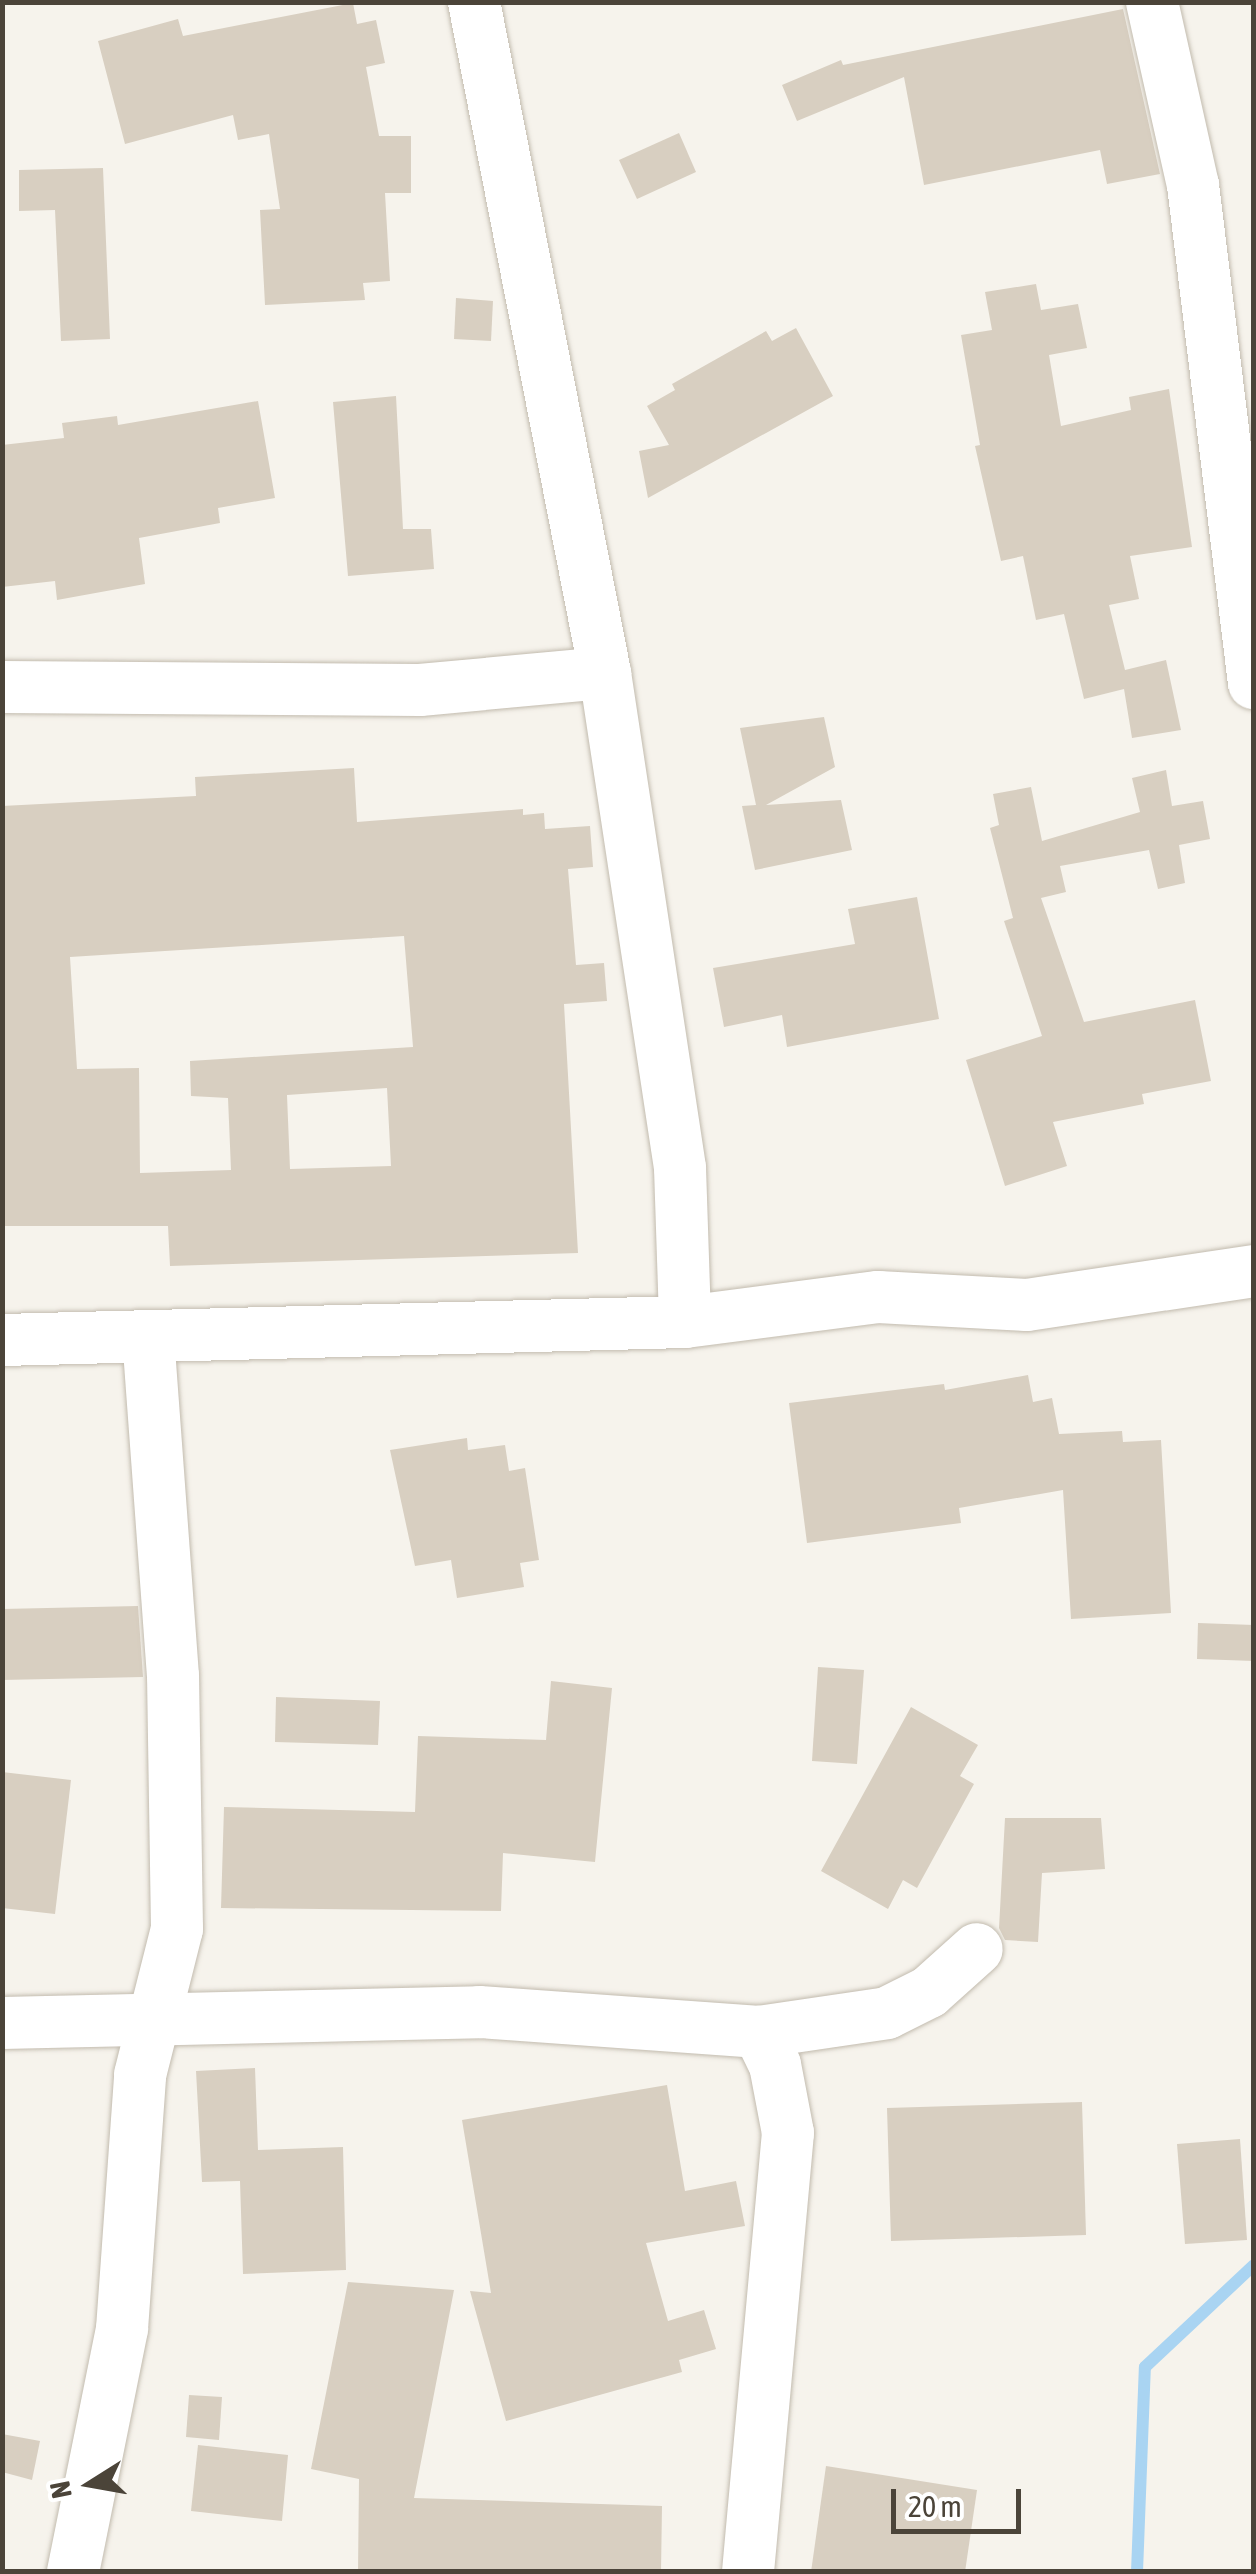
<!DOCTYPE html>
<html>
<head>
<meta charset="utf-8">
<style>
	body { margin:0 }
	#map { position:relative; width:1256px; height:2574px; overflow:hidden; background:#f6f3ec; font-family:"Asap Condensed",sans-serif }
	div>[style] { position:absolute }
	.stream>* { height:12px; margin:-6px; padding:0 6px; transform-origin:6px; border-radius:6px; background:#a9d4f2 }
	.building>* { inset:0; background:#d8cfc1 }
	.roads { filter:drop-shadow(0 0 2px #c2bbae) drop-shadow(0 0 2px #c2bbae) }
	.minor>* { height:52px; margin:-26px; padding:0 26px; transform-origin:26px; border-radius:26px; background:#fff }
	span { translate:-50% -50%; white-space:nowrap; text-align:center; line-height:1.15; -webkit-text-stroke:8px #fff; paint-order:stroke }
	.frame { position:absolute; inset:0; border:5px solid #4b4439; pointer-events:none }
	.north { position:absolute; left:40px; top:2434px; width:100px; height:100px; -webkit-text-stroke:8px #fff; paint-order:stroke; rotate:259deg; font-size:28px; font-weight:700; line-height:40px; text-align:center; color:#4b4439 }
	.north::after { content:''; display:block; margin:auto; width:35px; height:45px; background:#4b4439; clip-path:polygon(50% 0,100% 100%,50% 72%,0 100%) }
	.scale { position:absolute; left:891px; top:2489px; width:130px; height:45px; box-sizing:border-box; border:5px solid #4b4439; border-top:0; padding-left:12px; font-size:30px; line-height:35px; white-space:nowrap; color:#4b4439; -webkit-text-stroke:8px #fff; paint-order:stroke }
</style>
</head>
<body>
<div id="map">
	<div class="stream">
		<div style="left:1137px;top:2572px;width:205px;rotate:-87.8deg"></div>
		<div style="left:1145px;top:2367px;width:149px;rotate:-43.1deg"></div>
	</div>
	<div class="building">
		<div style="clip-path:polygon(353px 3px,357px 24px,376px 20px,385px 63px,366px 67px,379px 136px,411px 136px,411px 193px,385px 193px,390px 281px,363px 283px,365px 300px,265px 305px,260px 210px,280px 209px,269px 134px,238px 140px,233px 115px,125px 144px,98px 41px,178px 19px,183px 36px)"></div>
		<div style="clip-path:polygon(1123px 9px,1160px 174px,1107px 184px,1100px 150px,924px 185px,904px 77px,797px 121px,782px 85px,841px 60px,843px 65px)"></div>
		<div style="clip-path:polygon(679px 133px,696px 172px,637px 199px,619px 160px)"></div>
		<div style="clip-path:polygon(103px 168px,110px 339px,61px 341px,55px 210px,19px 211px,19px 170px)"></div>
		<div style="clip-path:polygon(1036px 284px,1041px 310px,1078px 304px,1087px 348px,1049px 355px,1061px 426px,1131px 410px,1129px 397px,1169px 389px,1192px 547px,1130px 556px,1139px 599px,1109px 605px,1125px 670px,1166px 660px,1181px 730px,1132px 738px,1124px 689px,1084px 699px,1064px 614px,1036px 620px,1023px 556px,1001px 561px,975px 446px,980px 445px,961px 335px,992px 330px,985px 292px)"></div>
		<div style="clip-path:polygon(456px 298px,493px 301px,491px 341px,454px 339px)"></div>
		<div style="clip-path:polygon(796px 328px,833px 396px,648px 498px,639px 451px,669px 445px,647px 406px,675px 390px,672px 384px,766px 331px,772px 341px)"></div>
		<div style="clip-path:polygon(396px 396px,403px 529px,431px 529px,434px 569px,348px 576px,333px 402px)"></div>
		<div style="clip-path:polygon(258px 401px,275px 498px,218px 508px,220px 523px,139px 538px,145px 584px,57px 600px,55px 581px,2px 587px,2px 445px,64px 438px,62px 423px,117px 416px,118px 425px)"></div>
		<div style="clip-path:polygon(824px 717px,835px 767px,766px 805px,841px 800px,852px 850px,755px 870px,742px 806px,756px 805px,740px 728px)"></div>
		<div style="clip-path:polygon(evenodd,354px 768px,357px 822px,523px 809px,523px 815px,544px 813px,545px 829px,590px 826px,593px 867px,568px 869px,576px 965px,604px 963px,607px 1001px,564px 1004px,578px 1253px,170px 1266px,168px 1226px,2px 1226px,2px 806px,196px 796px,195px 777px,354px 768px,404px 936px,413px 1047px,190px 1061px,191px 1096px,228px 1098px,231px 1170px,140px 1173px,139px 1068px,77px 1069px,70px 957px,404px 936px,354px 768px,387px 1088px,391px 1166px,290px 1169px,287px 1095px,387px 1088px)"></div>
		<div style="clip-path:polygon(1166px 770px,1172px 806px,1203px 801px,1210px 839px,1179px 845px,1185px 883px,1158px 889px,1149px 850px,1060px 866px,1066px 892px,1041px 898px,1084px 1022px,1195px 1000px,1211px 1081px,1142px 1094px,1144px 1104px,1053px 1122px,1067px 1166px,1005px 1186px,966px 1060px,1042px 1036px,1004px 921px,1013px 918px,990px 828px,999px 825px,993px 794px,1031px 787px,1042px 841px,1140px 812px,1132px 778px)"></div>
		<div style="clip-path:polygon(917px 897px,939px 1019px,787px 1047px,782px 1015px,724px 1027px,713px 968px,855px 944px,848px 909px)"></div>
		<div style="clip-path:polygon(1028px 1375px,1033px 1402px,1052px 1398px,1059px 1434px,1122px 1431px,1123px 1442px,1161px 1440px,1171px 1613px,1071px 1619px,1063px 1490px,959px 1508px,961px 1523px,807px 1543px,789px 1403px,944px 1384px,945px 1390px)"></div>
		<div style="clip-path:polygon(467px 1438px,468px 1450px,505px 1445px,509px 1471px,525px 1468px,539px 1560px,520px 1563px,524px 1587px,457px 1598px,451px 1560px,415px 1566px,390px 1450px)"></div>
		<div style="clip-path:polygon(138px 1606px,143px 1677px,2px 1680px,2px 1609px)"></div>
		<div style="clip-path:polygon(1198px 1623px,1254px 1625px,1254px 1661px,1197px 1659px)"></div>
		<div style="clip-path:polygon(818px 1667px,864px 1670px,857px 1764px,812px 1761px)"></div>
		<div style="clip-path:polygon(551px 1681px,612px 1688px,595px 1862px,503px 1853px,501px 1911px,221px 1908px,224px 1807px,415px 1812px,418px 1736px,546px 1740px)"></div>
		<div style="clip-path:polygon(276px 1697px,380px 1701px,378px 1745px,275px 1742px)"></div>
		<div style="clip-path:polygon(911px 1707px,978px 1745px,960px 1776px,974px 1784px,917px 1888px,903px 1880px,888px 1909px,821px 1871px)"></div>
		<div style="clip-path:polygon(2px 1772px,71px 1780px,55px 1914px,2px 1908px)"></div>
		<div style="clip-path:polygon(1005px 1818px,1101px 1818px,1105px 1869px,1042px 1873px,1038px 1942px,1005px 1940px,999px 1928px)"></div>
		<div style="clip-path:polygon(255px 2068px,258px 2150px,343px 2147px,346px 2270px,243px 2274px,240px 2181px,202px 2182px,196px 2071px)"></div>
		<div style="clip-path:polygon(667px 2085px,685px 2191px,736px 2181px,745px 2226px,646px 2243px,668px 2321px,704px 2310px,716px 2349px,679px 2360px,682px 2372px,506px 2421px,470px 2291px,491px 2293px,462px 2120px)"></div>
		<div style="clip-path:polygon(1082px 2102px,1086px 2235px,891px 2241px,887px 2108px)"></div>
		<div style="clip-path:polygon(1240px 2139px,1247px 2240px,1185px 2244px,1177px 2144px)"></div>
		<div style="clip-path:polygon(348px 2282px,454px 2290px,414px 2498px,662px 2506px,661px 2572px,358px 2572px,359px 2479px,311px 2469px)"></div>
		<div style="clip-path:polygon(189px 2395px,222px 2397px,219px 2440px,186px 2437px)"></div>
		<div style="clip-path:polygon(2px 2434px,40px 2441px,32px 2480px,2px 2472px)"></div>
		<div style="clip-path:polygon(198px 2445px,288px 2455px,282px 2521px,191px 2511px)"></div>
		<div style="clip-path:polygon(826px 2466px,977px 2490px,965px 2572px,811px 2572px)"></div>
	</div>
	<div class="roads">
		<div class="minor">
			<div style="left:474px;top:2px;width:684px;rotate:78.95deg"></div>
			<div style="left:605px;top:673px;width:501px;rotate:81.38deg"></div>
			<div style="left:680px;top:1168px;width:154px;rotate:88.1deg"></div>
			<div style="left:1152px;top:2px;width:188px;rotate:77.4deg"></div>
			<div style="left:1193px;top:185px;width:502px;rotate:83.02deg"></div>
			<div style="left:2px;top:687px;width:418px;rotate:0.4deg"></div>
			<div style="left:420px;top:690px;width:186px;rotate:-5.3deg"></div>
			<div style="left:2px;top:1340px;width:683px;rotate:-1.51deg"></div>
			<div style="left:685px;top:1322px;width:195px;rotate:-7.4deg"></div>
			<div style="left:878px;top:1297px;width:149px;rotate:3.1deg"></div>
			<div style="left:1027px;top:1305px;width:230px;rotate:-8.5deg"></div>
			<div style="left:2px;top:2023px;width:478px;rotate:-1.3deg"></div>
			<div style="left:480px;top:2012px;width:280px;rotate:4.1deg"></div>
			<div style="left:759px;top:2032px;width:129px;rotate:-8.4deg"></div>
			<div style="left:887px;top:2013px;width:47px;rotate:-26.6deg"></div>
			<div style="left:929px;top:1992px;width:64px;rotate:-41.9deg"></div>
			<div style="left:73px;top:2572px;width:248px;rotate:-78.6deg"></div>
			<div style="left:122px;top:2329px;width:255px;rotate:-85.9deg"></div>
			<div style="left:140px;top:2075px;width:151px;rotate:-75.8deg"></div>
			<div style="left:177px;top:1929px;width:253px;rotate:-90.9deg"></div>
			<div style="left:173px;top:1676px;width:340px;rotate:-94.2deg"></div>
			<div style="left:748px;top:2572px;width:441px;rotate:-84.8deg"></div>
			<div style="left:788px;top:2133px;width:69px;rotate:-100.8deg"></div>
			<div style="left:775px;top:2065px;width:37px;rotate:-116deg"></div>
		</div>
	</div>
	<div class="frame"></div>
	<div class="north">N</div>
	<div class="scale">20 m</div>
</div>
</body>
</html>
